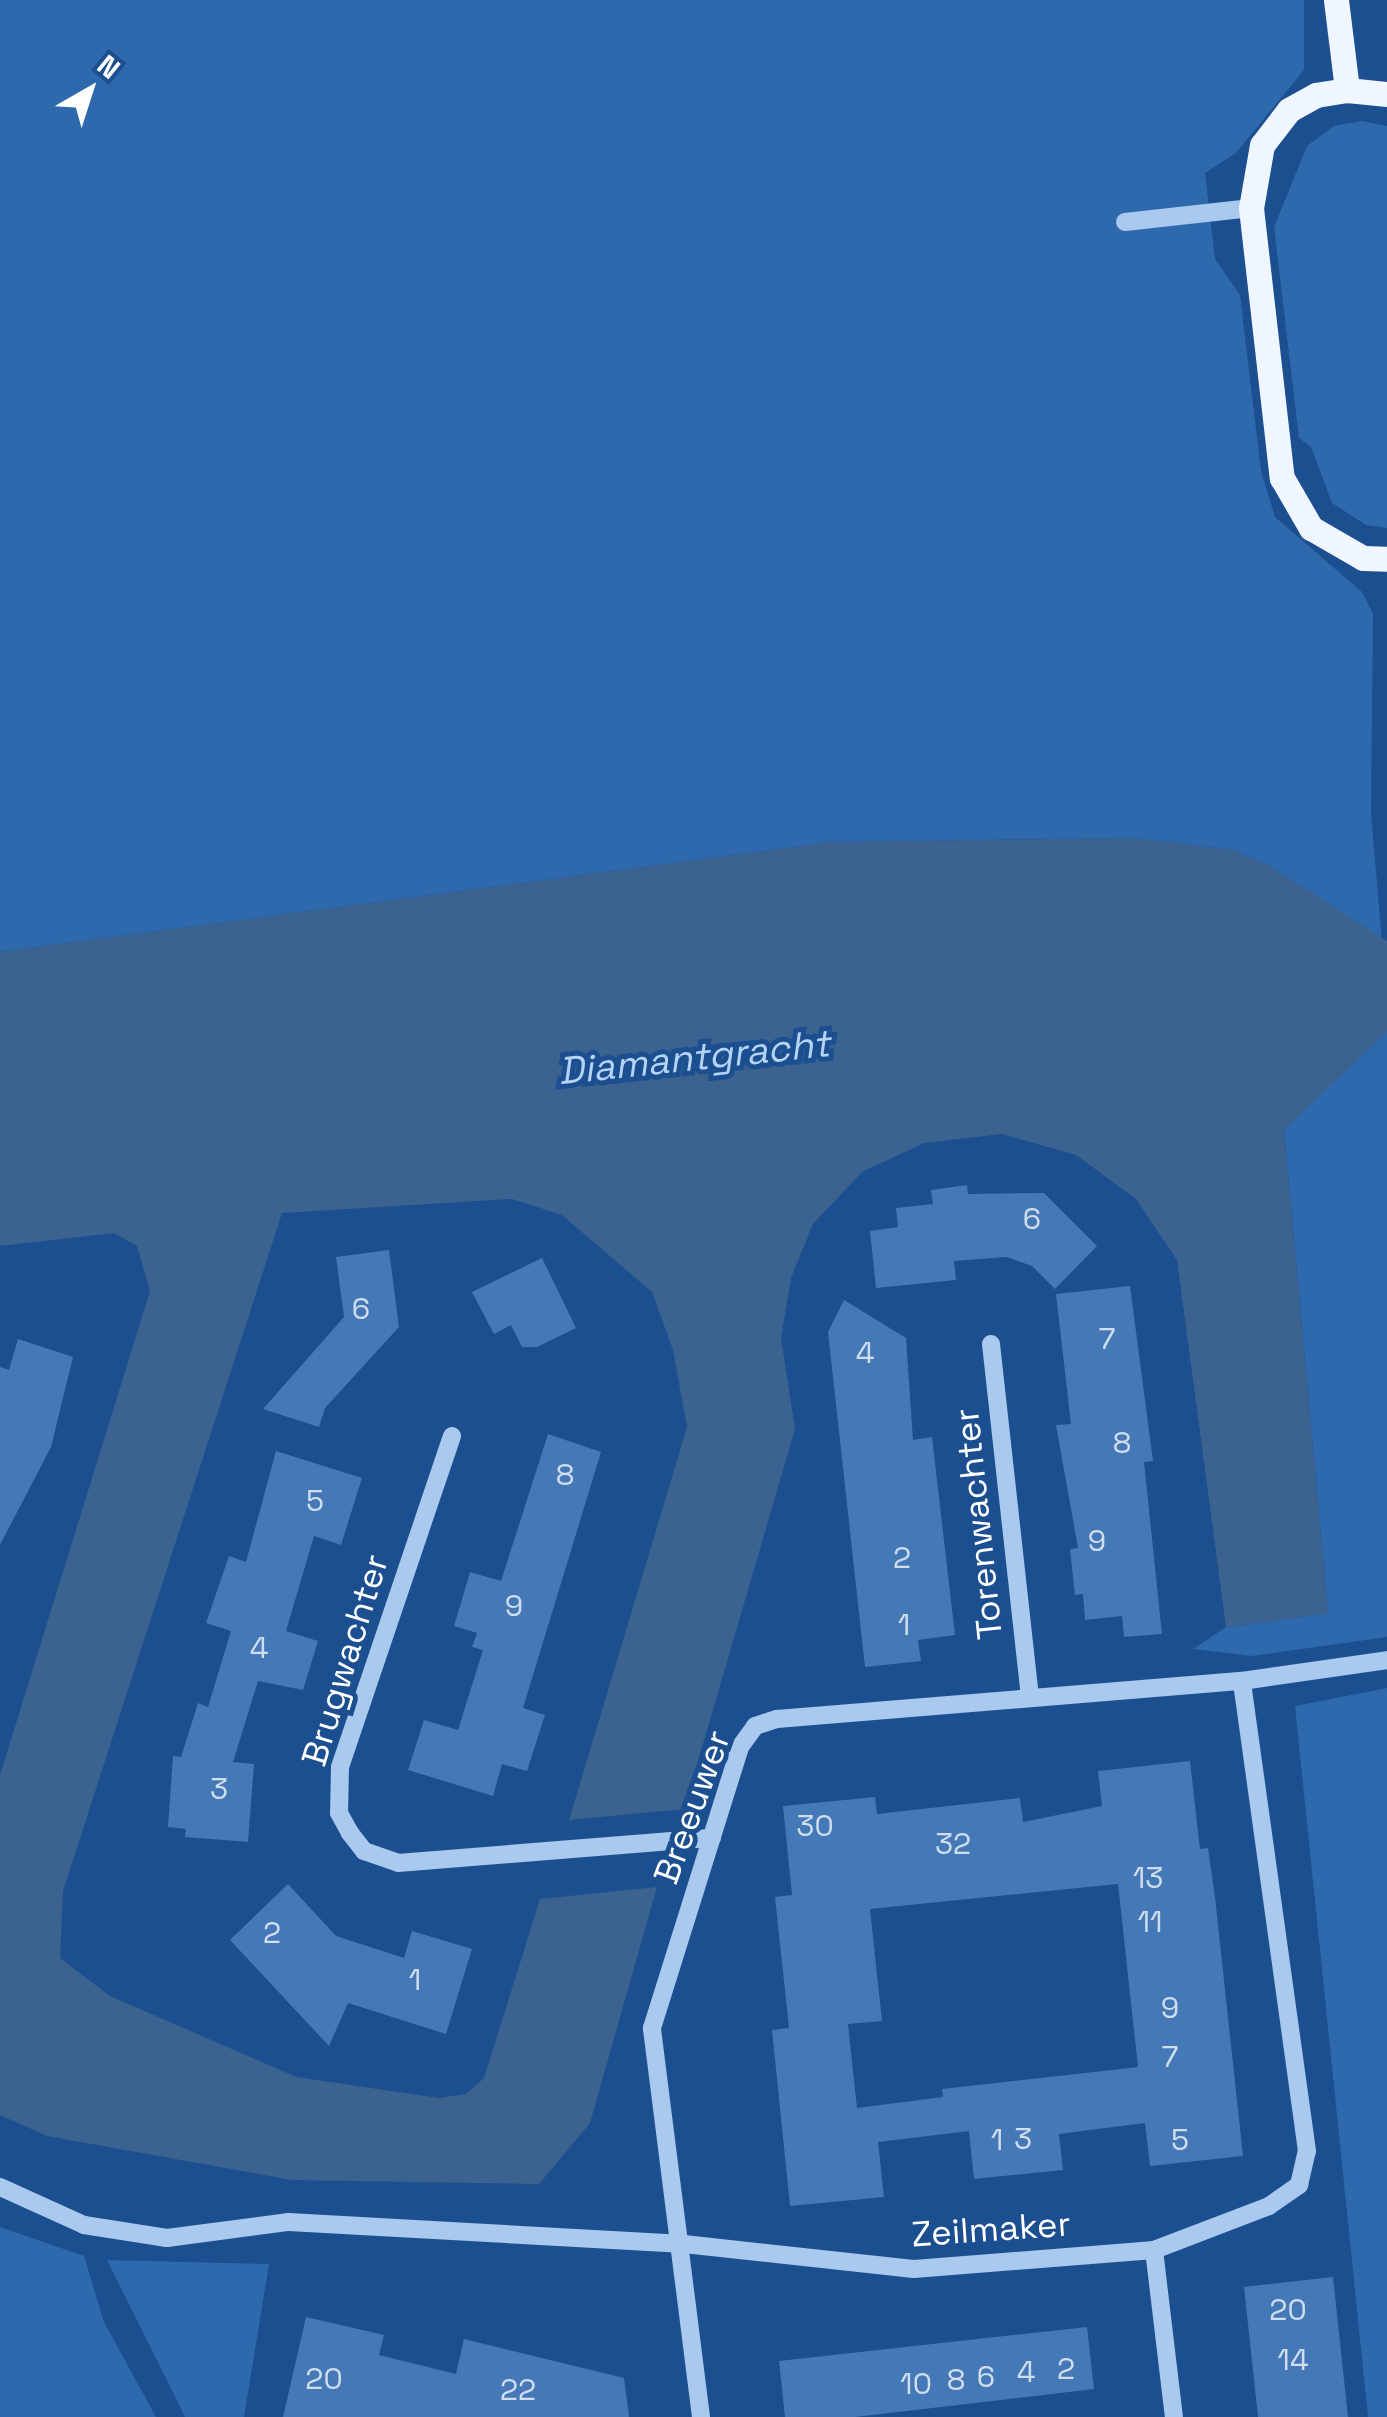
<!DOCTYPE html>
<html>
<head>
<meta charset="utf-8">
<style>
	body { margin:0 }
	#map { position:relative; width:1387px; height:2417px; overflow:hidden; background:#1b4f8f; font-family:"Space Grotesk",sans-serif }
	div>[style] { position:absolute }
	.green>* { inset:0; background:#2e69ad }
	.water>* { inset:0; background:#3c6290 }
	.building>* { inset:0; background:#4478b7 }
	.minor>* { height:18px; margin:-9px; padding:0 9px; transform-origin:9px; border-radius:9px; background:#a9c9ee }
	.major>* { height:25px; margin:-12.5px; padding:0 12.5px; transform-origin:12.5px; border-radius:12.5px; background:#f0f6ff }
	span { translate:-50% -50%; white-space:nowrap; text-align:center; line-height:1.15; -webkit-text-stroke:10px #1b4f8f; paint-order:stroke }
	.number-label { font-size:30px; color:#d0dded }
	.number-label span { -webkit-text-stroke-width:0 }
	.street-label { font-size:35px; color:#fff }
	.water-label { font-size:38px; color:#b5d3f5; font-style:italic }
	.north { position:absolute; left:40px; top:40px; width:100px; height:100px; -webkit-text-stroke:8px #1b4f8f; paint-order:stroke; rotate:39deg; font-size:28px; font-weight:700; line-height:40px; text-align:center; color:#fff }
	.north::after { content:''; display:block; margin:auto; width:35px; height:45px; background:#fff; clip-path:polygon(50% 0,100% 100%,50% 72%,0 100%) }
</style>
</head>
<body>
<div id="map">
	<div class="green">
		<div style="clip-path:polygon(0 0,1304px 0,1304px 70px,1236px 153px,1205px 173px,1215px 259px,1240px 295px,1261px 471px,1275px 517px,1362px 592px,1373px 614px,1371px 813px,1382px 942px,1268px 865px,1232px 850px,1132px 838px,834px 842px,0 952px)"></div>
		<div style="clip-path:polygon(1362px 121px,1387px 126px,1387px 528px,1366px 525px,1332px 503px,1311px 447px,1299px 438px,1274px 227px,1307px 146px,1334px 126px)"></div>
		<div style="clip-path:polygon(1387px 1031px,1387px 1637px,1252px 1656px,1193px 1649px,1226px 1627px,1328px 1613px,1284px 1129px)"></div>
		<div style="clip-path:polygon(1387px 1688px,1387px 2417px,1368px 2417px,1295px 1706px)"></div>
		<div style="clip-path:polygon(0 2227px,84px 2256px,104px 2322px,156px 2417px,0 2417px)"></div>
		<div style="clip-path:polygon(107px 2260px,269px 2264px,244px 2417px,185px 2417px)"></div>
	</div>
	<div class="water">
		<div style="clip-path:polygon(1132px 838px,1232px 850px,1268px 865px,1387px 941px,1387px 1031px,1284px 1130px,1328px 1613px,1226px 1627px,1177px 1260px,1136px 1199px,1076px 1155px,1002px 1134px,924px 1143px,862px 1172px,813px 1224px,791px 1278px,781px 1338px,795px 1429px,684px 1809px,569px 1820px,687px 1427px,673px 1350px,652px 1292px,562px 1215px,512px 1199px,282px 1213px,63px 1891px,60px 1958px,110px 1996px,296px 2077px,439px 2098px,466px 2094px,484px 2078px,540px 1899px,657px 1887px,590px 2123px,539px 2184px,292px 2180px,47px 2136px,0 2115px,0 1775px,150px 1291px,137px 1246px,114px 1233px,0 1246px,0 952px,834px 842px)"></div>
	</div>
	<div class="building">
		<div style="clip-path:polygon(967px 1185px,968px 1194px,1044px 1193px,1097px 1246px,1055px 1289px,1032px 1266px,1007px 1257px,954px 1261px,956px 1280px,876px 1288px,870px 1231px,898px 1227px,896px 1208px,933px 1204px,931px 1190px)"></div>
		<div style="clip-path:polygon(389px 1250px,399px 1327px,325px 1408px,319px 1427px,263px 1409px,344px 1317px,336px 1257px)"></div>
		<div style="clip-path:polygon(542px 1258px,576px 1328px,537px 1347px,522px 1347px,511px 1325px,494px 1334px,472px 1292px)"></div>
		<div style="clip-path:polygon(1130px 1286px,1153px 1461px,1144px 1462px,1162px 1634px,1124px 1637px,1122px 1616px,1085px 1620px,1083px 1594px,1075px 1595px,1070px 1549px,1078px 1548px,1056px 1425px,1071px 1424px,1056px 1294px)"></div>
		<div style="clip-path:polygon(844px 1300px,906px 1338px,913px 1440px,932px 1437px,955px 1635px,918px 1640px,921px 1661px,865px 1667px,828px 1332px)"></div>
		<div style="clip-path:polygon(18px 1339px,73px 1357px,51px 1447px,0 1545px,0 1367px,9px 1370px)"></div>
		<div style="clip-path:polygon(548px 1434px,601px 1452px,523px 1708px,545px 1715px,527px 1771px,502px 1764px,493px 1796px,408px 1770px,424px 1720px,458px 1730px,483px 1650px,472px 1647px,477px 1633px,454px 1626px,460px 1606px,470px 1572px,501px 1581px)"></div>
		<div style="clip-path:polygon(276px 1451px,362px 1478px,341px 1545px,314px 1536px,286px 1631px,318px 1641px,303px 1690px,258px 1681px,233px 1762px,254px 1764px,248px 1842px,185px 1837px,186px 1829px,168px 1827px,173px 1756px,181px 1757px,198px 1703px,208px 1707px,231px 1631px,206px 1623px,229px 1556px,246px 1562px)"></div>
		<div style="clip-path:polygon(evenodd,1190px 1761px,1200px 1849px,1208px 1848px,1215px 1897px,1243px 2156px,1150px 2166px,1145px 2123px,1059px 2134px,1063px 2170px,974px 2179px,969px 2131px,878px 2142px,884px 2197px,790px 2206px,772px 2030px,789px 2028px,775px 1897px,792px 1895px,783px 1806px,875px 1797px,877px 1814px,1020px 1798px,1023px 1822px,1102px 1806px,1098px 1771px,1190px 1761px,1118px 1884px,1138px 2067px,942px 2089px,943px 2097px,857px 2108px,848px 2024px,882px 2021px,870px 1909px,1118px 1884px)"></div>
		<div style="clip-path:polygon(288px 1884px,336px 1936px,404px 1958px,412px 1931px,472px 1949px,446px 2034px,348px 2003px,329px 2046px,230px 1940px)"></div>
		<div style="clip-path:polygon(1333px 2277px,1348px 2417px,1258px 2417px,1244px 2287px)"></div>
		<div style="clip-path:polygon(306px 2317px,384px 2335px,379px 2355px,456px 2374px,464px 2339px,624px 2378px,629px 2417px,283px 2417px)"></div>
		<div style="clip-path:polygon(1087px 2327px,1094px 2389px,855px 2417px,785px 2417px,779px 2361px)"></div>
	</div>
	<div class="minor">
		<div style="left:1125px;top:222px;width:127px;rotate:-6.3deg"></div>
		<div style="left:991px;top:1344px;width:354px;rotate:83.7deg"></div>
		<div style="left:452px;top:1436px;width:349px;rotate:108.7deg"></div>
		<div style="left:340px;top:1767px;width:46px;rotate:91.2deg"></div>
		<div style="left:339px;top:1813px;width:23px;rotate:61deg"></div>
		<div style="left:350px;top:1833px;width:23px;rotate:52deg"></div>
		<div style="left:364px;top:1851px;width:36px;rotate:19deg"></div>
		<div style="left:398px;top:1863px;width:315px;rotate:-4.6deg"></div>
		<div style="left:0;top:2187px;width:92px;rotate:24.3deg"></div>
		<div style="left:84px;top:2225px;width:84px;rotate:8.9deg"></div>
		<div style="left:167px;top:2238px;width:123px;rotate:-7.5deg"></div>
		<div style="left:289px;top:2222px;width:396px;rotate:3.2deg"></div>
		<div style="left:684px;top:2244px;width:231px;rotate:6.2deg"></div>
		<div style="left:914px;top:2269px;width:241px;rotate:-4.5deg"></div>
		<div style="left:1154px;top:2250px;width:123px;rotate:-20.9deg"></div>
		<div style="left:1269px;top:2206px;width:37px;rotate:-35deg"></div>
		<div style="left:1299px;top:2185px;width:35px;rotate:-77deg"></div>
		<div style="left:1307px;top:2151px;width:474px;rotate:-97.9deg"></div>
		<div style="left:1154px;top:2250px;width:168px;rotate:83.2deg"></div>
		<div style="left:701px;top:2417px;width:392px;rotate:-97.2deg"></div>
		<div style="left:652px;top:2028px;width:294px;rotate:-72.6deg"></div>
		<div style="left:740px;top:1747px;width:26px;rotate:-54deg"></div>
		<div style="left:755px;top:1726px;width:23px;rotate:-18deg"></div>
		<div style="left:777px;top:1719px;width:467px;rotate:-4.7deg"></div>
		<div style="left:1242px;top:1681px;width:147px;rotate:-8.2deg"></div>
	</div>
	<div class="major">
		<div style="left:1336px;top:0;width:91px;rotate:83deg"></div>
		<div style="left:1387px;top:94px;width:40px;rotate:-174.3deg"></div>
		<div style="left:1347px;top:90px;width:31px;rotate:171deg"></div>
		<div style="left:1316px;top:95px;width:31px;rotate:151deg"></div>
		<div style="left:1289px;top:110px;width:44px;rotate:127.6deg"></div>
		<div style="left:1262px;top:145px;width:64px;rotate:99.9deg"></div>
		<div style="left:1251px;top:208px;width:272px;rotate:83.5deg"></div>
		<div style="left:1282px;top:478px;width:58px;rotate:59.9deg"></div>
		<div style="left:1311px;top:528px;width:60px;rotate:30deg"></div>
		<div style="left:1363px;top:558px;width:24px;rotate:2deg"></div>
	</div>
	<div class="number-label">
		<span style="left:1032px;top:1219px">6</span>
		<span style="left:361px;top:1309px">6</span>
		<span style="left:1107px;top:1339px">7</span>
		<span style="left:865px;top:1353px">4</span>
		<span style="left:1122px;top:1443px">8</span>
		<span style="left:565px;top:1475px">8</span>
		<span style="left:315px;top:1501px">5</span>
		<span style="left:1097px;top:1541px">9</span>
		<span style="left:902px;top:1558px">2</span>
		<span style="left:514px;top:1606px">9</span>
		<span style="left:904px;top:1625px">1</span>
		<span style="left:259px;top:1648px">4</span>
		<span style="left:219px;top:1789px">3</span>
		<span style="left:815px;top:1826px">30</span>
		<span style="left:953px;top:1844px">32</span>
		<span style="left:1148px;top:1878px">13</span>
		<span style="left:1150px;top:1922px">11</span>
		<span style="left:272px;top:1933px">2</span>
		<span style="left:415px;top:1980px">1</span>
		<span style="left:1170px;top:2008px">9</span>
		<span style="left:1170px;top:2057px">7</span>
		<span style="left:1023px;top:2139px">3</span>
		<span style="left:997px;top:2140px">1</span>
		<span style="left:1180px;top:2140px">5</span>
		<span style="left:1288px;top:2310px">20</span>
		<span style="left:1293px;top:2360px">14</span>
		<span style="left:1066px;top:2369px">2</span>
		<span style="left:1026px;top:2372px">4</span>
		<span style="left:986px;top:2377px">6</span>
		<span style="left:324px;top:2379px">20</span>
		<span style="left:956px;top:2380px">8</span>
		<span style="left:916px;top:2384px">10</span>
		<span style="left:518px;top:2390px">22</span>
	</div>
	<div class="street-label">
		<span style="left:978px;top:1524px;rotate:-96deg">Torenwachter</span>
		<span style="left:345px;top:1660px;rotate:-73deg">Brugwachter</span>
		<span style="left:692px;top:1807px;rotate:-70deg">Breeuwer</span>
		<span style="left:991px;top:2229px;rotate:-4deg">Zeilmaker</span>
	</div>
	<div class="water-label">
		<span style="left:694px;top:1058px;rotate:-6deg">Diamantgracht</span>
	</div>
	<div class="north">N</div>
</div>
</body>
</html>
